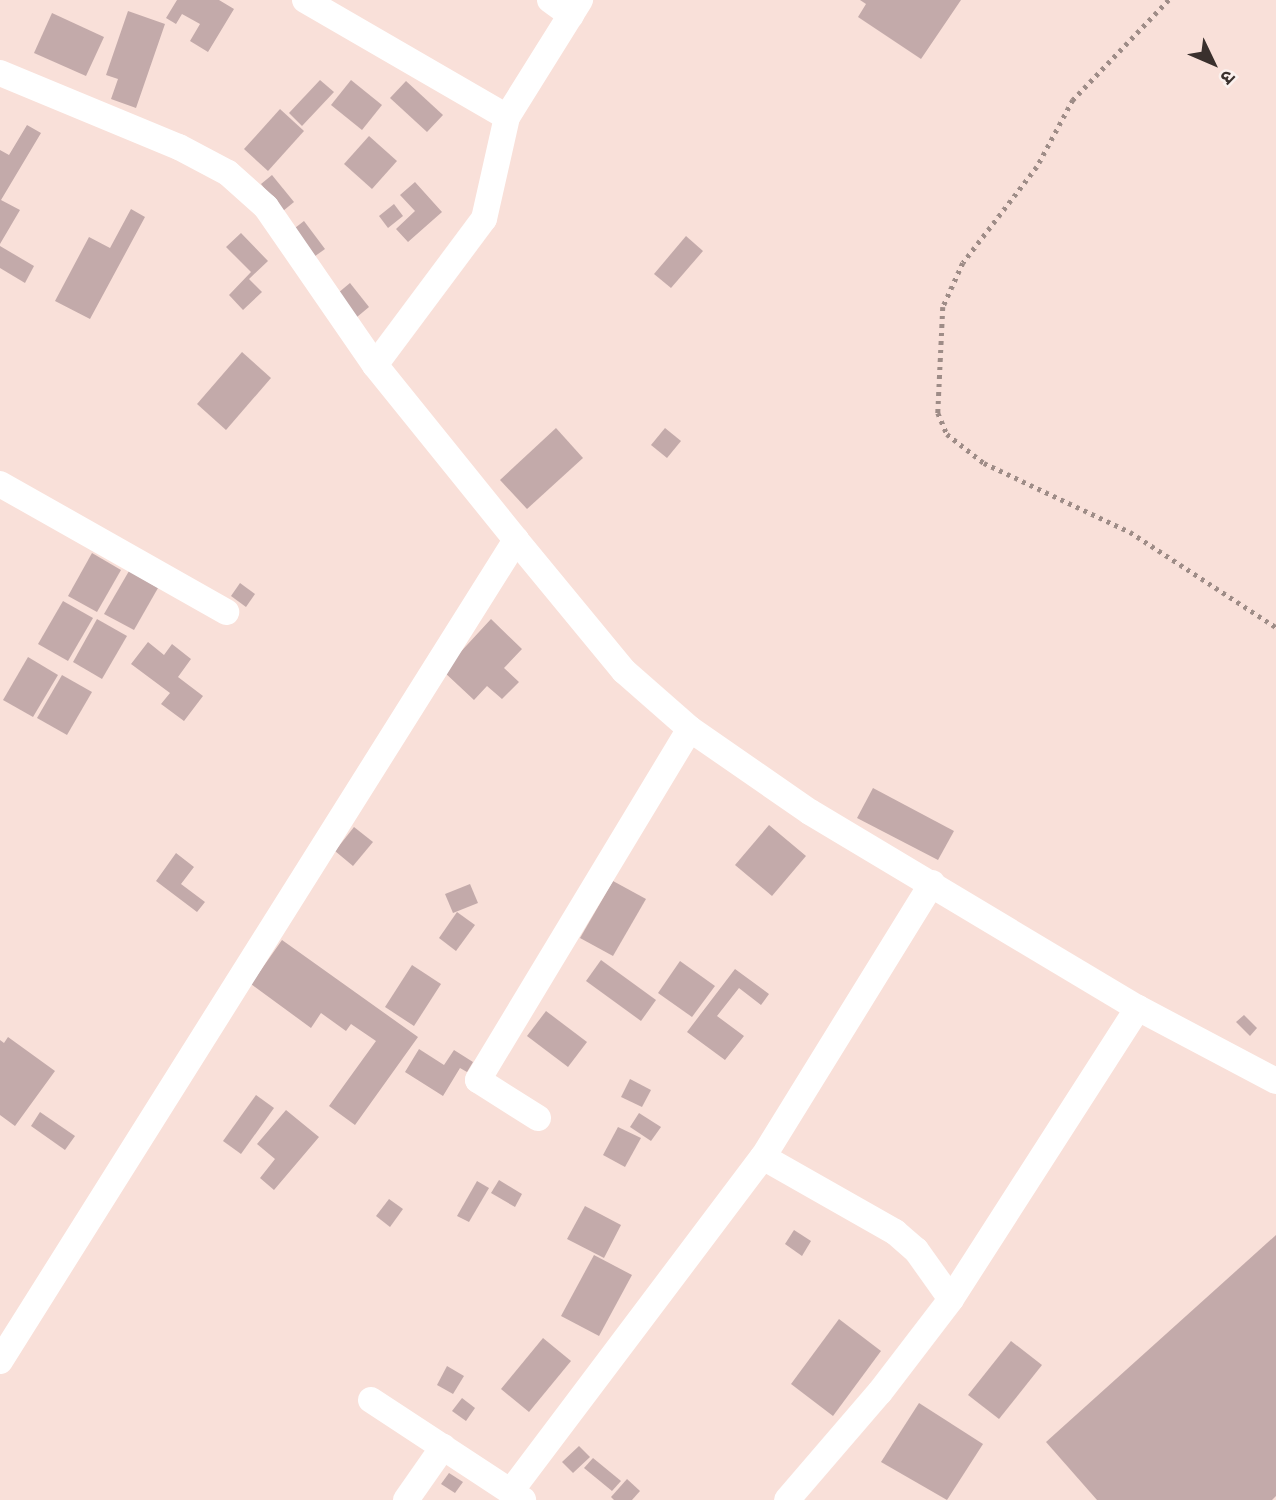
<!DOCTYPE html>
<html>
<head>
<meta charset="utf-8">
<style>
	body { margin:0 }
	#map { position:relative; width:1276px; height:1500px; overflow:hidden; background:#f9e0d9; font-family:"Noto Sans","Noto Sans Devanagari",sans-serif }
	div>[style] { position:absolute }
	.building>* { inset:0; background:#c3aaaa }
	.path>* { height:4.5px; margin-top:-2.25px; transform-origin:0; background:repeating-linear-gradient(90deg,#9e8c87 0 3.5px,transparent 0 8.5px) }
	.minor>* { height:26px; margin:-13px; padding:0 13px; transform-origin:13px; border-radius:13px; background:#fff }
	span { translate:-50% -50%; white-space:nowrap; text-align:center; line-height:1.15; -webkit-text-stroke:5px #fbf1ee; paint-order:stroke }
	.north { position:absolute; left:1178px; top:28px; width:70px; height:70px; -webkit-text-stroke:5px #fbf1ee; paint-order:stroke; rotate:134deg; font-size:19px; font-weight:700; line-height:28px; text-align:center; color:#3a302d }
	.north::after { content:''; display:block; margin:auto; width:24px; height:32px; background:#3a302d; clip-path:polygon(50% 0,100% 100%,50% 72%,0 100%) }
</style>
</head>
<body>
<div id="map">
	<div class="building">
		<div style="clip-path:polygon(177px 0,219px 0,234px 9px,208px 52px,190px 41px,200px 24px,182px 14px,176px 24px,166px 18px)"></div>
		<div style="clip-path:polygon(860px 0,961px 0,921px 59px,858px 17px,866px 4px)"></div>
		<div style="clip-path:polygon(128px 11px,165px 24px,136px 108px,111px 99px,118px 79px,106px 75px)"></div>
		<div style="clip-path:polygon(52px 13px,104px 37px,86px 76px,34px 53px)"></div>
		<div style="clip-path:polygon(320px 80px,334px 92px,302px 126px,289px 113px)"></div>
		<div style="clip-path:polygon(351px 80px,382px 105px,362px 130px,331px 105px)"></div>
		<div style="clip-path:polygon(406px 81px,443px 115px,427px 132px,390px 98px)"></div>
		<div style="clip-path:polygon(280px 109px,304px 131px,268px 171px,244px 149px)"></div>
		<div style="clip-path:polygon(27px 125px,41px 133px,1px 200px,20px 210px,0 244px,0 150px,9px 155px)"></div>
		<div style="clip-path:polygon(369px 136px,397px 161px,372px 189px,344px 164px)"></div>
		<div style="clip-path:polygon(272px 175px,294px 202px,283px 211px,261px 184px)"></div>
		<div style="clip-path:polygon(415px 182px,442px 212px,408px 242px,396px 229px,415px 211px,400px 195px)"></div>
		<div style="clip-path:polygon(394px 204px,403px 216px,388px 228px,379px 216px)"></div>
		<div style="clip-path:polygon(131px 209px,145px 217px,90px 319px,55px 301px,89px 237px,110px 248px)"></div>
		<div style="clip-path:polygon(304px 221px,325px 249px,311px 259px,291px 231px)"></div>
		<div style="clip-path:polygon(241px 233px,268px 261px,249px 279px,262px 292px,243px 310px,229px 295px,251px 272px,226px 247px)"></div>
		<div style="clip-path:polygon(686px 236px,703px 251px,671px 288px,654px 274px)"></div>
		<div style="clip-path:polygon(0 246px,34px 266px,25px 283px,0 268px)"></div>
		<div style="clip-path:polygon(350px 283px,369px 307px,357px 317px,338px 293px)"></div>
		<div style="clip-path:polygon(242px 352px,271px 378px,226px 430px,197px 404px)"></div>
		<div style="clip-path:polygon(556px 428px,583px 458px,527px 509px,500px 480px)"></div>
		<div style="clip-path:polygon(665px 428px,681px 441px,667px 458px,651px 445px)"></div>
		<div style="clip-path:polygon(92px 553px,121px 570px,97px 612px,68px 596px)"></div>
		<div style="clip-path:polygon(129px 571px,158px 588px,134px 630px,104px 614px)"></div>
		<div style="clip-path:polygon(240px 583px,255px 594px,246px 607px,231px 596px)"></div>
		<div style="clip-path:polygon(63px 601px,93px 618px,68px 661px,38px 644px)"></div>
		<div style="clip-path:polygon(97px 619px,127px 636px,102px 679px,73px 662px)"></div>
		<div style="clip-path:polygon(491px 619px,522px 649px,504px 668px,519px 682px,502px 699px,487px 686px,474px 700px,443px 671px)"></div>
		<div style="clip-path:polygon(148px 642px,164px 655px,172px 644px,191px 659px,178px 677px,203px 696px,184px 721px,161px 704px,170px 693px,131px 664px)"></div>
		<div style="clip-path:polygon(28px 657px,58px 675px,33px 717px,3px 700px)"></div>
		<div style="clip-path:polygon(62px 675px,92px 692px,67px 735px,37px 718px)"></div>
		<div style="clip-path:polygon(873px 788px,954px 831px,938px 860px,857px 818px)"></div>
		<div style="clip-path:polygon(769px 825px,806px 856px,772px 896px,735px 865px)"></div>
		<div style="clip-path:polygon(354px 827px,373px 842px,353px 866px,335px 851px)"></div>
		<div style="clip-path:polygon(176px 853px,194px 867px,181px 884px,205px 902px,197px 912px,156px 881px)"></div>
		<div style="clip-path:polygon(613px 881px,646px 899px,613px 956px,580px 938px)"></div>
		<div style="clip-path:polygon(470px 884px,478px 903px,453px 913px,445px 894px)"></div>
		<div style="clip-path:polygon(457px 912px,475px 925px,456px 951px,439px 938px)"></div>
		<div style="clip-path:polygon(282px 940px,418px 1037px,355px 1125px,329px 1106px,376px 1041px,351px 1024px,346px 1031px,321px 1013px,311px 1028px,251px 984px)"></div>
		<div style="clip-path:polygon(601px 960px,656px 1000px,641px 1021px,586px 981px)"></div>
		<div style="clip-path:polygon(680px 961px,715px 986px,692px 1017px,658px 993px)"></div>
		<div style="clip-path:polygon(412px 965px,441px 984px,414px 1026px,385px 1007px)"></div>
		<div style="clip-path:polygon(735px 969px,769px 994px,761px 1005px,739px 988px,717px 1016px,744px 1036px,725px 1060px,687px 1032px)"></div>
		<div style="clip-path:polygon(546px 1011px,587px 1042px,568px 1067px,527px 1036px)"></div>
		<div style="clip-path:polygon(1244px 1015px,1257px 1028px,1250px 1036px,1236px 1022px)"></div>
		<div style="clip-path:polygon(8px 1037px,55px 1071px,15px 1126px,0 1115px,0 1040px,4px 1043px)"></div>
		<div style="clip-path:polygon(419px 1049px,444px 1065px,454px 1050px,473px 1062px,467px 1072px,460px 1068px,443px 1096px,405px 1072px)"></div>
		<div style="clip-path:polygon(630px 1079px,651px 1090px,642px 1107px,621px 1097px)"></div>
		<div style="clip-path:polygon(256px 1095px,274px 1108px,241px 1154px,223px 1141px)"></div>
		<div style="clip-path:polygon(286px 1110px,319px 1137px,274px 1190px,260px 1178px,275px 1159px,257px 1144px)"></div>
		<div style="clip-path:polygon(40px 1112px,75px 1136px,65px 1150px,31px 1126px)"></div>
		<div style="clip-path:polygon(639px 1113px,661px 1127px,651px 1141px,630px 1127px)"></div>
		<div style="clip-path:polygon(618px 1127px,641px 1138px,625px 1167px,603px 1155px)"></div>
		<div style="clip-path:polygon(499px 1180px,522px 1194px,515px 1207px,491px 1193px)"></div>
		<div style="clip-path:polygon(477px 1181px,489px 1188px,469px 1222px,457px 1216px)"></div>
		<div style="clip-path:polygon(389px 1199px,403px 1209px,390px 1227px,376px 1216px)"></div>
		<div style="clip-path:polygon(585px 1206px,621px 1225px,604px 1258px,567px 1239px)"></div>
		<div style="clip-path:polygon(794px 1230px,811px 1241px,802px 1256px,785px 1244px)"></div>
		<div style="clip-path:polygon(1276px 1235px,1276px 1496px,1272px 1500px,1097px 1500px,1046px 1442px)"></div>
		<div style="clip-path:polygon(594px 1255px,632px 1275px,599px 1336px,561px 1316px)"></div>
		<div style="clip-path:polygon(839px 1319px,881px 1351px,833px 1416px,791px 1384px)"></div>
		<div style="clip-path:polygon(543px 1338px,571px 1361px,529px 1412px,501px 1389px)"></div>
		<div style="clip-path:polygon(1011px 1341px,1042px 1365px,999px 1419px,968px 1395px)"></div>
		<div style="clip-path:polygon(447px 1366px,464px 1376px,453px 1394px,437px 1385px)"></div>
		<div style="clip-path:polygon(462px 1398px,475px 1408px,466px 1421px,452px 1411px)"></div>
		<div style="clip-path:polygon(919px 1403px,983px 1444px,947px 1500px,881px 1462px)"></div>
		<div style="clip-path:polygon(579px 1446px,590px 1457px,573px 1473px,562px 1462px)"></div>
		<div style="clip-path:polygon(593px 1458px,621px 1481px,612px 1491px,584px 1468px)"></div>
		<div style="clip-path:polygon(449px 1473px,463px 1482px,455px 1493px,441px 1484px)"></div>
		<div style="clip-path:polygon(627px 1479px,640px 1491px,632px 1500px,614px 1500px,611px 1497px)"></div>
	</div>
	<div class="path">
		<div style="left:1169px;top:0;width:139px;rotate:133.8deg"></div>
		<div style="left:1073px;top:100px;width:76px;rotate:118.2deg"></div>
		<div style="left:1037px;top:167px;width:121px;rotate:127.6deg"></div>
		<div style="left:963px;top:263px;width:48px;rotate:114.4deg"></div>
		<div style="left:943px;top:307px;width:106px;rotate:92.7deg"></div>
		<div style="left:938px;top:413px;width:23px;rotate:67deg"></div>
		<div style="left:947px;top:434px;width:47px;rotate:38.1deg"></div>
		<div style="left:984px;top:463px;width:161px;rotate:25.3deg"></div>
		<div style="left:1130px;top:532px;width:174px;rotate:33.1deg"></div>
	</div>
	<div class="minor">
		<div style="left:305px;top:0;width:233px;rotate:30.1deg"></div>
		<div style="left:550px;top:0;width:26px;rotate:36deg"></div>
		<div style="left:0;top:73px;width:194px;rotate:22.5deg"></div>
		<div style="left:179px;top:147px;width:55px;rotate:28deg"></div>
		<div style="left:228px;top:173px;width:51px;rotate:41.8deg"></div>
		<div style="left:266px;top:207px;width:192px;rotate:55.4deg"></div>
		<div style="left:375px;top:365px;width:225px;rotate:51.1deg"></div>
		<div style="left:516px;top:540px;width:170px;rotate:50.5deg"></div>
		<div style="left:624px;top:671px;width:88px;rotate:41.3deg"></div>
		<div style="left:690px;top:729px;width:146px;rotate:34.7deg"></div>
		<div style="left:810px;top:812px;width:382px;rotate:30.9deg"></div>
		<div style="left:1138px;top:1008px;width:156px;rotate:27.9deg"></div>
		<div style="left:375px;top:365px;width:182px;rotate:-53.3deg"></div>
		<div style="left:484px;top:219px;width:105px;rotate:-77.3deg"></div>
		<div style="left:507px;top:117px;width:138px;rotate:-58deg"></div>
		<div style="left:0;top:484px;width:260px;rotate:29.5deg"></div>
		<div style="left:538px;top:1118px;width:71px;rotate:-147.7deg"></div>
		<div style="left:478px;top:1080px;width:410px;rotate:-58.9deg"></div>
		<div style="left:763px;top:1157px;width:152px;rotate:29.6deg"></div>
		<div style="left:895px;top:1232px;width:28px;rotate:41deg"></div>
		<div style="left:916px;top:1250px;width:60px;rotate:54.5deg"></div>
		<div style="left:0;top:1361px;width:970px;rotate:-57.85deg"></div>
		<div style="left:371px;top:1400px;width:182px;rotate:33.3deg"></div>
		<div style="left:511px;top:1491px;width:418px;rotate:-53deg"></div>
		<div style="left:763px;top:1157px;width:322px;rotate:-58.3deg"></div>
		<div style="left:406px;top:1500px;width:65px;rotate:-55.1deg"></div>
		<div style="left:787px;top:1500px;width:143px;rotate:-49.3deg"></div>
		<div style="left:880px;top:1392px;width:117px;rotate:-52.6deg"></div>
		<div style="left:951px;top:1299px;width:346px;rotate:-57.3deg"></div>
	</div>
	<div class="north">उ</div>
</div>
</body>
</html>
